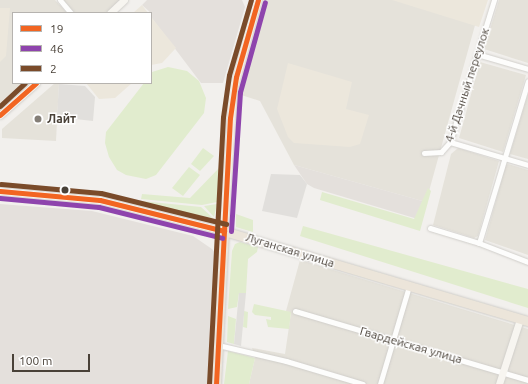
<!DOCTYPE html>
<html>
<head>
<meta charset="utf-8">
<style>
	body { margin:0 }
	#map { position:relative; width:528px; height:384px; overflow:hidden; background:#f2f0ed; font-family:Ubuntu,sans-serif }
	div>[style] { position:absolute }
	.residential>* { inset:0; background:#e5e2da }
	.industrial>* { inset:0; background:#e4e0dc }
	.education>* { inset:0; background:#ece7dc }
	.green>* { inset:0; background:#e1ecce }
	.parking>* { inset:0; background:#e1dfdc }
	.roads { filter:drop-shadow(0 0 1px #d0ceca) drop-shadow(0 0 1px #d0ceca) }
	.street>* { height:5px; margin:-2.5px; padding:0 2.5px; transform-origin:2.5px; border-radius:2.5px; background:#fdfdfc }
	.secondary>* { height:7px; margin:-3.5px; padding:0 3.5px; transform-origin:3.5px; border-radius:3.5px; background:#f7f5f0 }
	.primary>* { height:8px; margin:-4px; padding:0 4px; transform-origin:4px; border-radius:4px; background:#f1ede5 }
	.highway>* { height:9px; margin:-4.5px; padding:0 4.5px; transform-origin:4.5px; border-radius:4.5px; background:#ece5da }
	.bus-1>* { height:5px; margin:-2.5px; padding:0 2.5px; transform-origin:2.5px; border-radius:2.5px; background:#f26522 }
	.bus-2>* { height:5px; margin:-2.5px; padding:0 2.5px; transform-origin:2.5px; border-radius:2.5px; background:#8e44ad }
	.bus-3>* { height:5px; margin:-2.5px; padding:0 2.5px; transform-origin:2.5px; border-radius:2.5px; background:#7a4b2a }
	.dots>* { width:11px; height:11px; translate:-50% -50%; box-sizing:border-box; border:2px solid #fff; border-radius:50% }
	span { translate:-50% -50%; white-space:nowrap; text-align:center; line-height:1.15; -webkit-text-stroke:3px #fff; paint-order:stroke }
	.street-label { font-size:12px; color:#494138 }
	.poi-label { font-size:12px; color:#494138; font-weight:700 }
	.left { translate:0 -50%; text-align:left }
	.legend { position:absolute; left:12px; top:12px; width:140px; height:72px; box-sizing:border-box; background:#fff; border:1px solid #b6b3af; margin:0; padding:5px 7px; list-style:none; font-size:12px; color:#494138 }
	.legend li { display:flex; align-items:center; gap:8px; height:20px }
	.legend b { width:20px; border:1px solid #b6b3af }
	.scale { position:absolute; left:12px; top:354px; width:78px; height:18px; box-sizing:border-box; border:2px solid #494138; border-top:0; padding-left:5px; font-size:12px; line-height:14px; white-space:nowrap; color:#494138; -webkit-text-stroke:3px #fff; paint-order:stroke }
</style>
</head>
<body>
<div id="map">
	<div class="residential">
		<div style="clip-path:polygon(0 0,55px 0,67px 13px,13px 13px,13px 83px,31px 83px,0 111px)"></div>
		<div style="clip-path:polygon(63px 0,122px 0,108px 13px,75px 13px)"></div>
		<div style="clip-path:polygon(264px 0,482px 0,426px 202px,294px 165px,260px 101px,238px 94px)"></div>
		<div style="clip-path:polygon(499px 0,528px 0,528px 63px,484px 49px)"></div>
		<div style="clip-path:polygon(480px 62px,526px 75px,503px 152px,459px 138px)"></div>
		<div style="clip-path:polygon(55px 83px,59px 83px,56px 141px,2px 138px,2px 129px)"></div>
		<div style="clip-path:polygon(528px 94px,528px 159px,510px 154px)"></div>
		<div style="clip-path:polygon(458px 148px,499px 161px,478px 236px,474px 238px,433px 225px,451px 154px)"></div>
		<div style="clip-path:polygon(508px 164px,528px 170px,528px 255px,485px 240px,506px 165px)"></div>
		<div style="clip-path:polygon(300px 260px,528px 329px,528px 384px,249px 384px,255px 358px,252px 348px,285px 354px,291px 313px,286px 311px)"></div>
	</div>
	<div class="industrial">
		<div style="clip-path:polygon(147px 0,242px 0,245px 7px,223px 83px,201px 83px,151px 17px,151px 13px,142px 5px)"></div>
		<div style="clip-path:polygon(294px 165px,426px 202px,421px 220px,314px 188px,307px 184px)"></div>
		<div style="clip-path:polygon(0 204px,92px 211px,193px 236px,212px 249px,216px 254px,208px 384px,0 384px)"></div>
	</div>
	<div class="education">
		<div style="clip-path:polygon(392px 0,488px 0,479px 27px)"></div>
		<div style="clip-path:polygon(142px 5px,148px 13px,133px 13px)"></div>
		<div style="clip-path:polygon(0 8px,10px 8px,6px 56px,0 62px)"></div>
		<div style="clip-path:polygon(151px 17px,176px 48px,162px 63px,151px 65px)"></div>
		<div style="clip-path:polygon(288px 63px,352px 82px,346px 109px,369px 115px,360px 144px,350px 147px,294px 143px,288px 137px,277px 109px)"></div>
		<div style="clip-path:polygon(86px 83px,132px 83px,115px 98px,99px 99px)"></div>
	</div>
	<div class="green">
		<div style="clip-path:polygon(168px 67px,187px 71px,199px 81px,206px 98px,204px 113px,156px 175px,146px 179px,126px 175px,117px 170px,109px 157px,105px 143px,106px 132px,144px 83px,151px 83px,152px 72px)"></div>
		<div style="clip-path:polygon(203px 148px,214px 156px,200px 171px,191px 164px)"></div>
		<div style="clip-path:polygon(189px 167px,200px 175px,183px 196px,172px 188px)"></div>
		<div style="clip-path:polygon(219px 168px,217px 202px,202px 205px,141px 199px,142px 194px,190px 198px)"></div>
		<div style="clip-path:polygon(428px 188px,431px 191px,420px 231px,320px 200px,322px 192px,414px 219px)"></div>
		<div style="clip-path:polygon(141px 201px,201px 207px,213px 218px,142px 205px)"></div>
		<div style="clip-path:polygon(217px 204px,214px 217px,204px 206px)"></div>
		<div style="clip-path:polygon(236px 214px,253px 220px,253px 232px,236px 227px)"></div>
		<div style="clip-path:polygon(303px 226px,528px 289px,528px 308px,300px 236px)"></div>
		<div style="clip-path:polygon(240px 242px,258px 247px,257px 252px,248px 259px,246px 293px,239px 293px,237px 307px,228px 309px,232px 251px,235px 244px)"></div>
		<div style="clip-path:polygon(254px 304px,291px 312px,289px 329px,268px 327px,266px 319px,271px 320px,271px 317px,255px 315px,252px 312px)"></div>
		<div style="clip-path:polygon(244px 311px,248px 312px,247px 328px,243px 327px)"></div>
		<div style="clip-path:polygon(228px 316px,236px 319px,234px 344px,227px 342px)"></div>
		<div style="clip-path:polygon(228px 351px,255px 358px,249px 384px,224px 384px)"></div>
	</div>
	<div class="parking">
		<div style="clip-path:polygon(59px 84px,85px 86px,95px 97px,93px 121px,57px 117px)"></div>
		<div style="clip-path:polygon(271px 174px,300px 175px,307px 184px,297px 218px,262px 211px)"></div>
		<div style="clip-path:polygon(239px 293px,246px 293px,241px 346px,234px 344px)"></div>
	</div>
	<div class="roads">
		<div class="street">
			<div style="left:60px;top:0;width:17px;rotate:50deg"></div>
			<div style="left:477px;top:54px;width:53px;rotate:16.4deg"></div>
			<div style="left:450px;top:142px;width:81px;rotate:16.4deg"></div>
			<div style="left:424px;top:153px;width:17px;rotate:-3deg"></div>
			<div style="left:441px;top:152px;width:13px;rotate:-48deg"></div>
			<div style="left:450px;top:142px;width:149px;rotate:-72.8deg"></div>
			<div style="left:430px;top:228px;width:51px;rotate:17deg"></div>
			<div style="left:479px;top:243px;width:53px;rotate:21.2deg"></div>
			<div style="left:479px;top:243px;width:169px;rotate:-73.2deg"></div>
			<div style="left:295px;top:311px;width:243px;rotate:16.5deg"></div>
			<div style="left:218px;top:345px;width:70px;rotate:13.2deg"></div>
			<div style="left:286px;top:361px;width:80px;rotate:16.6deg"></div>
			<div style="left:380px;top:384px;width:102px;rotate:-73.5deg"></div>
		</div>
		<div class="secondary">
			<div style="left:110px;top:13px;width:19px;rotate:-43deg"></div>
			<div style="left:0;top:115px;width:48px;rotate:-41.6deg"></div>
			<div style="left:0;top:191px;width:100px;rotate:5.1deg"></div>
			<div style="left:100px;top:200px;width:128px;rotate:14deg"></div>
			<div style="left:499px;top:384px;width:68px;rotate:-72.1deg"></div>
		</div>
		<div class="primary">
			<div style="left:224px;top:231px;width:140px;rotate:-86.3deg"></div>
			<div style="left:233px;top:91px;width:94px;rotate:-74.6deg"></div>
		</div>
		<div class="highway">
			<div style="left:216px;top:384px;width:153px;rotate:-87deg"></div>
			<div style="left:224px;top:231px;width:317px;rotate:16.5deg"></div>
		</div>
	</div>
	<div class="bus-1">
		<div style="left:0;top:115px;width:48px;rotate:-41.6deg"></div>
		<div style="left:0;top:191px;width:100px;rotate:5.1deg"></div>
		<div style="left:100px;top:200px;width:128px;rotate:14deg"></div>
		<div style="left:216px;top:384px;width:266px;rotate:-87deg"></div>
		<div style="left:230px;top:118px;width:41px;rotate:-81.7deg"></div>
		<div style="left:236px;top:77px;width:80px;rotate:-74.1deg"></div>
	</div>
	<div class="bus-2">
		<div style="left:0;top:198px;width:99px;rotate:5.2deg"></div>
		<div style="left:99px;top:207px;width:127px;rotate:14.1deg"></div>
		<div style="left:231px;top:231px;width:139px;rotate:-86.3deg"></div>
		<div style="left:240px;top:92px;width:93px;rotate:-74.5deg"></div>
	</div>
	<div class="bus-3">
		<div style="left:0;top:106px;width:34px;rotate:-43deg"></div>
		<div style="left:1px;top:184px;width:100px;rotate:5.1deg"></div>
		<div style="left:101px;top:193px;width:129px;rotate:13.9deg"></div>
		<div style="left:209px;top:384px;width:267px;rotate:-87deg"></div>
		<div style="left:223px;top:117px;width:42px;rotate:-81.9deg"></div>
		<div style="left:229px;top:75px;width:78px;rotate:-73.7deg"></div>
	</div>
	<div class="dots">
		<div style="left:38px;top:119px;background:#847e77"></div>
		<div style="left:65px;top:190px;background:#494138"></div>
	</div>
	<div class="street-label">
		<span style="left:467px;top:85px;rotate:-72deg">4-й Дачный переулок</span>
		<span style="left:290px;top:250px;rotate:17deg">Луганская улица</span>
		<span style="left:411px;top:345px;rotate:16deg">Гвардейская улица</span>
	</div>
	<div class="poi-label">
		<span class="left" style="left:47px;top:119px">Лайт</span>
	</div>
	<ul class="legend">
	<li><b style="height:5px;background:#f26522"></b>19</li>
	<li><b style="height:5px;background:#8e44ad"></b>46</li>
	<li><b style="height:5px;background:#7a4b2a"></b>2</li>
	</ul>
	<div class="scale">100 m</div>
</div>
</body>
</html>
